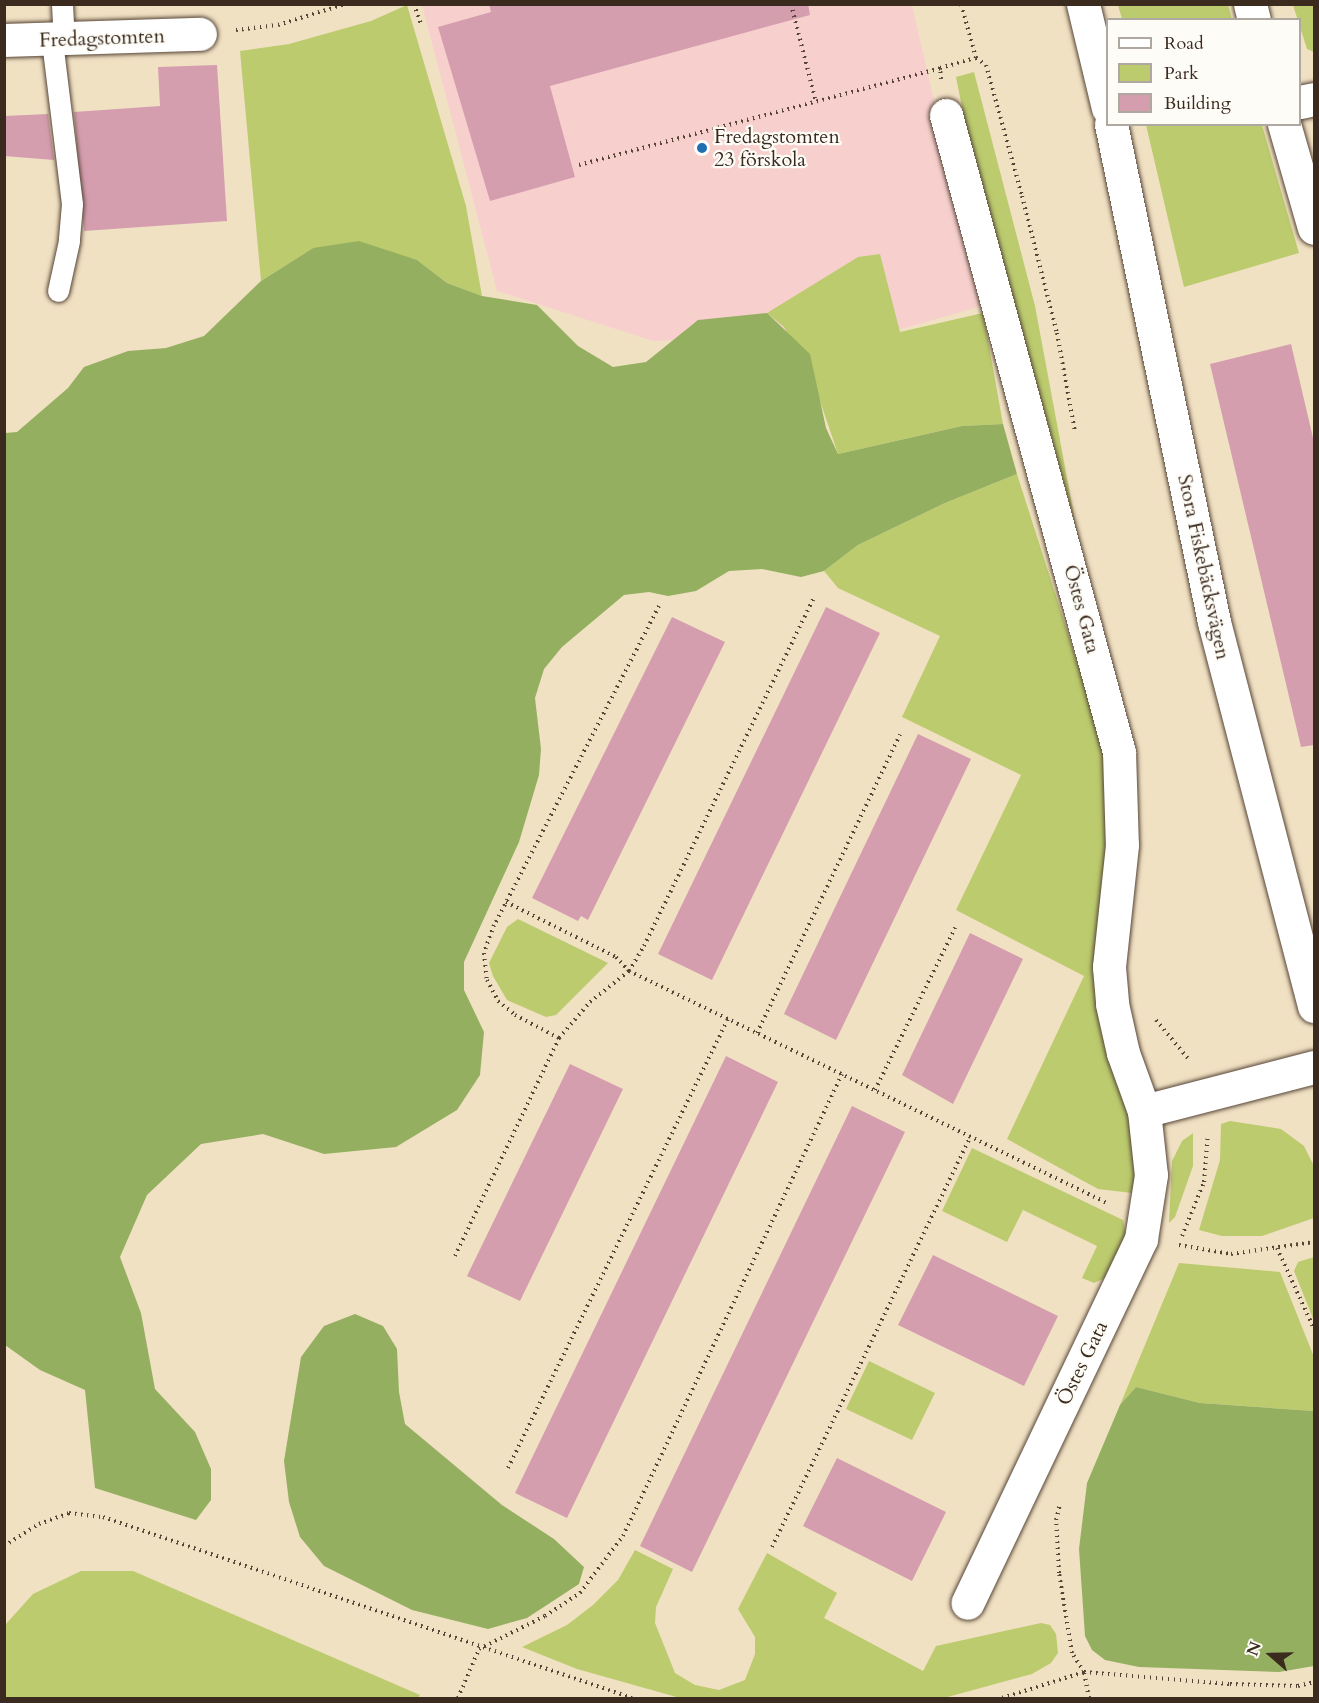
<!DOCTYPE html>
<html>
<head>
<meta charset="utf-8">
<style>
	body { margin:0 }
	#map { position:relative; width:1319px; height:1703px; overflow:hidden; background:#f1e1c3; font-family:Cardo,serif }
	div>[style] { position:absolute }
	.built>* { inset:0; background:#f7d0ce }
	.green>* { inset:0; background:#bccb6e }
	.forest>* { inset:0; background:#95af61 }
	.building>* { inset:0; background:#d59eaf }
	.path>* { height:4px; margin-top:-2px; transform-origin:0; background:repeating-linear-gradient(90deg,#564537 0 1.5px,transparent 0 6px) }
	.roads { filter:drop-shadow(0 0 2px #564537) drop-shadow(0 0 2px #564537) }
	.lane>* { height:21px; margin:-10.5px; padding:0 10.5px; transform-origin:10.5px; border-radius:10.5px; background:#fff }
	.street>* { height:33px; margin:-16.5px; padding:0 16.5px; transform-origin:16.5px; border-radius:16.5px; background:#fff }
	.secondary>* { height:33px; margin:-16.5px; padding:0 16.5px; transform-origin:16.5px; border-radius:16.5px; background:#fff }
	.dots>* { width:16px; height:16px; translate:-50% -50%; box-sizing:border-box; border:3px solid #fdfcf7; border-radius:50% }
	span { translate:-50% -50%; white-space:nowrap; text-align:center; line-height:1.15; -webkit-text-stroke:4.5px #fdfcf7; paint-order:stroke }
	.street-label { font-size:20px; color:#3b2a1e }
	.poi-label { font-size:20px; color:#3b2a1e }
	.left { translate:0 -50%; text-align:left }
	.frame { position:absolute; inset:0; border:6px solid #3b2a1e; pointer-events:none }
	.legend { position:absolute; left:1106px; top:18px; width:195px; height:108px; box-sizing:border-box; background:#fdfcf7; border:2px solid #afa8a0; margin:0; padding:8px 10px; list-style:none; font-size:18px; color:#3b2a1e }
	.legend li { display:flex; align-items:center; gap:12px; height:30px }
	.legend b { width:30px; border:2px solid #afa8a0 }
	.north { position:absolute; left:1241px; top:1625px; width:60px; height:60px; -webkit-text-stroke:4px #fdfcf7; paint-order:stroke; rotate:290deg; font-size:16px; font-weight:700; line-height:24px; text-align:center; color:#3b2a1e }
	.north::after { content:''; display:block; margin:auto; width:21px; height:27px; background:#3b2a1e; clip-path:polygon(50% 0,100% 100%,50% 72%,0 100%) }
</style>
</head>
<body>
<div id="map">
	<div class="built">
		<div style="clip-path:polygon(422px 5px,912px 5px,982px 306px,884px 334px,653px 341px,497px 291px)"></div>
	</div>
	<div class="green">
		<div style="clip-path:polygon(407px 5px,466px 206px,482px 296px,447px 283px,417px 260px,313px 248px,261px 281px,240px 51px,289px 44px,371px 21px)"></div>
		<div style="clip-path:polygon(1118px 5px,1228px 5px,1232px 19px,1122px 19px)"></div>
		<div style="clip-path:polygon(1293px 5px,1314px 5px,1314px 52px,1307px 49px)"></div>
		<div style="clip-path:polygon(974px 72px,1035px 306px,1076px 526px,968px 137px,956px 77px)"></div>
		<div style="clip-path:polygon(1146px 125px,1262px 125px,1299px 253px,1184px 287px)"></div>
		<div style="clip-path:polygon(880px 254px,900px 332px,983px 313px,1003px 424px,962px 426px,838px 454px,818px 395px,784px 327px,767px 313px,858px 257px)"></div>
		<div style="clip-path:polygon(1017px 474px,1103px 743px,1142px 1177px,1132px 1193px,1098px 1189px,1007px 1139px,1084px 976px,956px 910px,1021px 775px,902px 717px,940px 636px,838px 588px,824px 571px,858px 545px,945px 503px)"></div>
		<div style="clip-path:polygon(518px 919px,608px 963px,556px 1015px,546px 1017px,507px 1000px,493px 976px,489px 963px,507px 927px)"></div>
		<div style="clip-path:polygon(1230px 1121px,1281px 1129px,1304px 1146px,1314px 1166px,1314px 1218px,1262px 1236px,1222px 1236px,1199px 1230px,1220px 1160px,1221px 1124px)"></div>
		<div style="clip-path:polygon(1193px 1133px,1193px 1166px,1175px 1217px,1169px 1223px,1172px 1161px,1182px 1141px)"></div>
		<div style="clip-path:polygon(972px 1148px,1123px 1220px,1126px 1235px,1105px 1278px,1094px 1283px,1082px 1278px,1097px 1246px,1023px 1210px,1007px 1242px,942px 1211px)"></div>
		<div style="clip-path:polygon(1314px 1257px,1314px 1321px,1294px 1271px,1298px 1262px)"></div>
		<div style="clip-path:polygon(1179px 1263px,1280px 1272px,1314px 1357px,1314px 1411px,1200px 1403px,1136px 1387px,1120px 1405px)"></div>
		<div style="clip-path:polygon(869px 1361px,935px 1393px,912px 1440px,846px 1409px)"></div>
		<div style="clip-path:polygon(635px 1550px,673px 1569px,656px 1607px,655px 1623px,675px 1673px,695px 1685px,719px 1690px,745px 1680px,755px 1654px,755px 1637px,738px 1609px,767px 1553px,837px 1593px,824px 1618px,923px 1671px,936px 1646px,1041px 1623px,1050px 1625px,1056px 1634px,1058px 1653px,1051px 1663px,1032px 1674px,944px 1698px,680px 1698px,577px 1669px,522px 1647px,567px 1625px,593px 1605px,618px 1580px)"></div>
		<div style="clip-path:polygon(81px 1571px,133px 1571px,420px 1695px,418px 1698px,5px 1698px,5px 1625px,33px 1594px)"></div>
	</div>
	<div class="forest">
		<div style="clip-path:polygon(359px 241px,417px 260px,447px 283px,482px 296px,537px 305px,578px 346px,613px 367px,646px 362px,698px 320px,767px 313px,810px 354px,826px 428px,838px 454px,962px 426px,1003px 424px,1017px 474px,945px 503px,858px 545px,824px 571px,801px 577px,762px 569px,729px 571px,696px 591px,668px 596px,649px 592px,624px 595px,562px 647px,544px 669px,535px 698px,541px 749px,539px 775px,519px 842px,464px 962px,464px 990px,484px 1032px,480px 1075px,457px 1110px,396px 1147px,324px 1154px,263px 1134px,201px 1144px,147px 1195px,120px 1257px,141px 1313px,155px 1389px,195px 1432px,211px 1469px,211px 1500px,196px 1520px,95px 1488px,85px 1390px,40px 1370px,5px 1345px,5px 433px,17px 432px,68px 388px,84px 367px,128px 351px,166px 348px,204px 336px,261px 281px,313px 248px)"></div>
		<div style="clip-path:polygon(355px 1314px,383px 1326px,397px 1349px,399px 1392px,405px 1424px,502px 1505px,554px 1539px,584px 1567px,579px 1584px,527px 1618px,488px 1629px,412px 1610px,324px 1566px,300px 1537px,289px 1502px,284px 1461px,301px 1357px,324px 1326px)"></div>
		<div style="clip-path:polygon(1136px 1387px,1200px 1403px,1314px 1411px,1314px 1666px,1279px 1672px,1139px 1667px,1105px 1660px,1092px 1650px,1085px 1636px,1079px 1549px,1087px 1483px,1120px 1405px)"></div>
	</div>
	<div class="building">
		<div style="clip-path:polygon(489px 4px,808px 4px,810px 15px,550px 86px,575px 177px,490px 201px,438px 27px,491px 12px)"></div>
		<div style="clip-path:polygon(217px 65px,227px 221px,84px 231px,74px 112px,160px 106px,158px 67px)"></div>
		<div style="clip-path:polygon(48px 114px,54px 160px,4px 156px,4px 116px)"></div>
		<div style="clip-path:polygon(1291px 344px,1314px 442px,1314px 745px,1301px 747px,1210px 364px)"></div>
		<div style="clip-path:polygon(826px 607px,880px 633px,712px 980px,658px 954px)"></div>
		<div style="clip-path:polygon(672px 617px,725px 642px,588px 920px,581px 916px,578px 921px,532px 898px)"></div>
		<div style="clip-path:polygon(918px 734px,971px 759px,836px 1040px,784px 1014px)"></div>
		<div style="clip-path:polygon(970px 933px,1023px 959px,953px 1104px,902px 1075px)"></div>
		<div style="clip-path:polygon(726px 1056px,778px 1082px,567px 1518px,515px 1493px)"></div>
		<div style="clip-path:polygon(570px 1064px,623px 1089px,520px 1301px,467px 1276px)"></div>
		<div style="clip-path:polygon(852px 1106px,905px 1132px,692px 1572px,640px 1546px)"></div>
		<div style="clip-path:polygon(933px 1255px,1058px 1316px,1024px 1386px,898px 1325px)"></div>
		<div style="clip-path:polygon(837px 1458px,946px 1512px,912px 1581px,803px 1526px)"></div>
	</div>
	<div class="path">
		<div style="left:414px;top:4px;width:21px;rotate:71deg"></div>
		<div style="left:791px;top:4px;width:101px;rotate:75.7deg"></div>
		<div style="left:236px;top:30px;width:42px;rotate:-6.8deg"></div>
		<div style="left:278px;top:25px;width:70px;rotate:-17.4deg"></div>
		<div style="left:976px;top:58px;width:12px;rotate:35deg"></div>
		<div style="left:986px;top:65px;width:136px;rotate:74.6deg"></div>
		<div style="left:1022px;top:196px;width:141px;rotate:75.7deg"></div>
		<div style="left:1057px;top:333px;width:101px;rotate:79.7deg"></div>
		<div style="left:941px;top:79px;width:11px;rotate:-95deg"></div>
		<div style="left:940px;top:68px;width:37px;rotate:-16deg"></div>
		<div style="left:976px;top:58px;width:56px;rotate:-105.5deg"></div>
		<div style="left:579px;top:165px;width:374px;rotate:-15deg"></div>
		<div style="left:659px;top:606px;width:359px;rotate:117.3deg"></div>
		<div style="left:494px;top:925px;width:30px;rotate:110deg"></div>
		<div style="left:484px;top:953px;width:27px;rotate:84deg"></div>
		<div style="left:487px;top:980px;width:24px;rotate:62deg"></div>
		<div style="left:498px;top:1001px;width:22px;rotate:39deg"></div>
		<div style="left:515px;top:1015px;width:50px;rotate:27.6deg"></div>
		<div style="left:559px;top:1038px;width:48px;rotate:-49.3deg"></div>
		<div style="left:590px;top:1002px;width:50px;rotate:-38.5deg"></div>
		<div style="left:629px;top:971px;width:29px;rotate:-59deg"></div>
		<div style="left:644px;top:946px;width:387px;rotate:-64deg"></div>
		<div style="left:506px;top:902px;width:123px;rotate:26.6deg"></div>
		<div style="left:616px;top:957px;width:19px;rotate:47deg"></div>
		<div style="left:629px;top:971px;width:531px;rotate:25.89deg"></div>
		<div style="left:1156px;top:1020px;width:53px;rotate:50.3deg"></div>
		<div style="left:757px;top:1033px;width:331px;rotate:-64.4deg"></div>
		<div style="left:875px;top:1090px;width:181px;rotate:-63.7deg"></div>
		<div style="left:1182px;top:1236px;width:58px;rotate:-67.8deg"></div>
		<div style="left:1204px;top:1182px;width:48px;rotate:-85.2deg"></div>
		<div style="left:1179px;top:1245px;width:53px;rotate:9.8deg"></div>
		<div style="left:1231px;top:1254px;width:84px;rotate:-8.2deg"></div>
		<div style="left:1277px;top:1248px;width:89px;rotate:65.4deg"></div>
		<div style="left:455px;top:1256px;width:242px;rotate:-64.5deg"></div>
		<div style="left:508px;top:1468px;width:500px;rotate:-63.9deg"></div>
		<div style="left:4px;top:1546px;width:41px;rotate:-32.2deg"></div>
		<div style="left:39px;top:1524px;width:32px;rotate:-20deg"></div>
		<div style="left:69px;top:1513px;width:34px;rotate:7deg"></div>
		<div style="left:103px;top:1517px;width:559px;rotate:18.89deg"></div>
		<div style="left:772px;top:1547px;width:455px;rotate:-64.2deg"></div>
		<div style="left:458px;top:1698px;width:53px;rotate:-66.8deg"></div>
		<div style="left:479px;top:1649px;width:74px;rotate:-26.6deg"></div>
		<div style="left:545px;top:1616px;width:42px;rotate:-33.3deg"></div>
		<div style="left:580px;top:1593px;width:71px;rotate:-53deg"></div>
		<div style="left:623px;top:1536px;width:511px;rotate:-64.64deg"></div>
		<div style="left:1002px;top:1698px;width:86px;rotate:-17.6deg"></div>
		<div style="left:1084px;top:1672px;width:22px;rotate:-122deg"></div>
		<div style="left:1072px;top:1653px;width:81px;rotate:-99.2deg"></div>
		<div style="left:1059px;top:1573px;width:53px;rotate:-93.2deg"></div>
		<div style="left:1056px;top:1520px;width:16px;rotate:-76deg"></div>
		<div style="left:1089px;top:1698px;width:26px;rotate:-101deg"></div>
		<div style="left:1084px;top:1672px;width:146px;rotate:4.7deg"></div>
		<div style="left:1230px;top:1684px;width:68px;rotate:1.7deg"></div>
		<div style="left:1298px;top:1686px;width:16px;rotate:-14deg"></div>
	</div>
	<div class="roads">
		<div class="lane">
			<div style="left:62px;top:4px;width:36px;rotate:87deg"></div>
			<div style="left:52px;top:41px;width:164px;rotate:83deg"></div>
			<div style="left:72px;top:204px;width:37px;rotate:95deg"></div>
			<div style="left:69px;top:241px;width:51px;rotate:102.4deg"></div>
		</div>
		<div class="street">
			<div style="left:1250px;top:4px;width:16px;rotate:76deg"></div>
			<div style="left:4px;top:40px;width:196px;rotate:-1.8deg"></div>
			<div style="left:1300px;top:102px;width:14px;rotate:-12deg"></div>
			<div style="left:946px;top:115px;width:660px;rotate:74.81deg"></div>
			<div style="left:1119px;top:752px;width:93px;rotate:88.2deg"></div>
			<div style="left:1122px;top:845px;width:123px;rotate:96.1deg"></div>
			<div style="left:1109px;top:967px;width:37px;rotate:85deg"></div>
			<div style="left:1112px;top:1004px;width:50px;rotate:77.3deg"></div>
			<div style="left:1123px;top:1053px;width:62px;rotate:70.1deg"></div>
			<div style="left:1144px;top:1111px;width:64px;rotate:83.8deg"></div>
			<div style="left:1151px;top:1175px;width:65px;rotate:98.9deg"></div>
			<div style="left:1141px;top:1239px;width:403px;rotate:115.5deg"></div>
			<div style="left:1284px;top:124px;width:108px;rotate:73.9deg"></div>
			<div style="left:1144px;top:1111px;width:176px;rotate:-14.5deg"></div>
		</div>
		<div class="secondary">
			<div style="left:1083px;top:4px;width:107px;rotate:76.5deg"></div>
			<div style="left:1111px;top:124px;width:509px;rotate:78.31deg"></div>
			<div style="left:1214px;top:622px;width:397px;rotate:75.4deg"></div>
		</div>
	</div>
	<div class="dots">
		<div style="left:702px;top:148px;background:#1f6fb2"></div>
	</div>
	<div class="street-label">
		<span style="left:102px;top:38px;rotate:-2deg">Fredagstomten</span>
		<span style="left:1204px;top:567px;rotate:78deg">Stora Fiskebäcksvägen</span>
		<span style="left:1082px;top:609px;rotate:75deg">Östes Gata</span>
		<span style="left:1082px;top:1363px;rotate:-64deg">Östes Gata</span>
	</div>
	<div class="poi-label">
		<span class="left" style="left:714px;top:148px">Fredagstomten<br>23 förskola</span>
	</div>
	<div class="frame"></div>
	<ul class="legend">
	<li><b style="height:8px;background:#fff"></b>Road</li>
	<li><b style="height:16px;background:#bccb6e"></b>Park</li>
	<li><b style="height:16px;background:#d59eaf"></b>Building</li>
	</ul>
	<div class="north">N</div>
</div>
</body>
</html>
